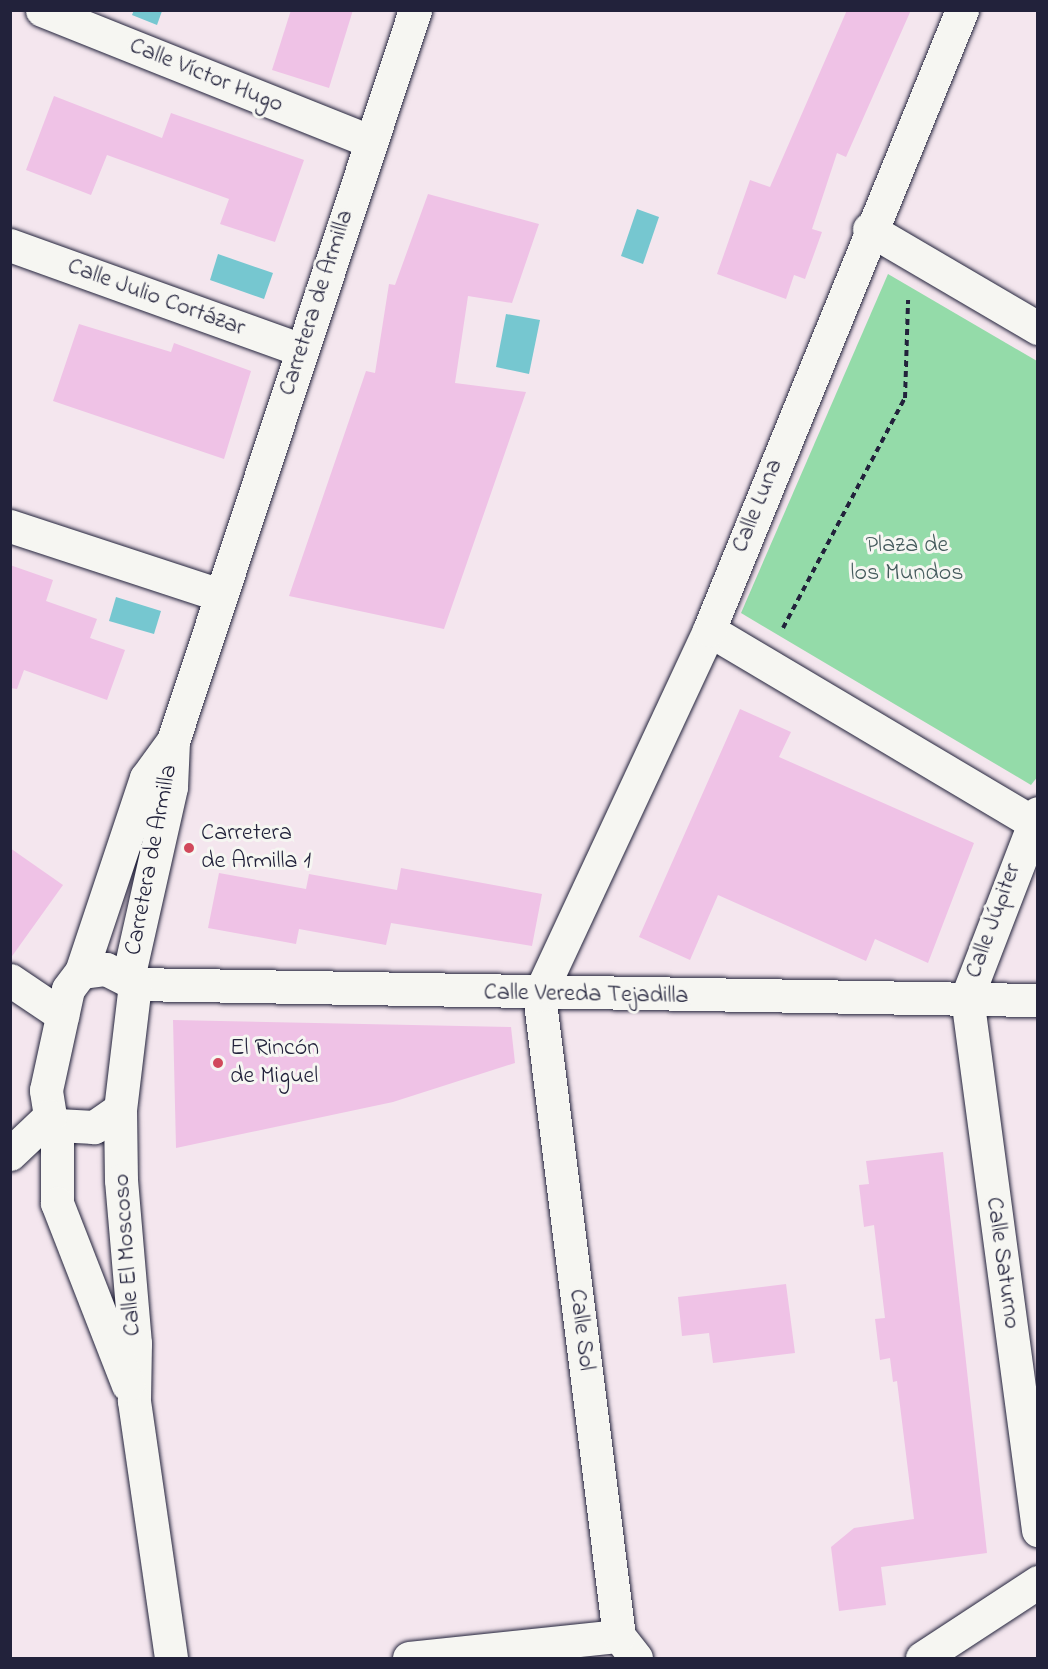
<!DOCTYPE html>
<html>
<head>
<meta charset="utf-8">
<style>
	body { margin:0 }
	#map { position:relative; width:1048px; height:1669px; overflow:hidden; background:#f4e6ee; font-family:"Indie Flower",sans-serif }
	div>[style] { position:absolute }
	.green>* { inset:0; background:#94dba9 }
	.water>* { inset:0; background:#76c7d0 }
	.building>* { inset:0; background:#efc2e6 }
	.path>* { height:4px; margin-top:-2px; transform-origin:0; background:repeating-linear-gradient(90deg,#22223b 0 6px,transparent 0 10.5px) }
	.roads { filter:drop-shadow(0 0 2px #22223b) drop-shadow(0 0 2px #22223b) }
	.street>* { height:33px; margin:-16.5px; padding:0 16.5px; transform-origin:16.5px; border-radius:16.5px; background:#f6f6f2 }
	.secondary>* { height:33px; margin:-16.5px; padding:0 16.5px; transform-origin:16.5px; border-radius:16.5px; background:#f6f6f2 }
	.dots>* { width:16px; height:16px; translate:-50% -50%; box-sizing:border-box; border:3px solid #f6f6f2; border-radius:50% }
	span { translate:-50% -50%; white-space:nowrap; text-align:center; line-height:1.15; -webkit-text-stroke:6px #f6f6f2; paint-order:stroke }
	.street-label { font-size:24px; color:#22223b }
	.park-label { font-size:24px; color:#445a5c }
	.poi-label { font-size:24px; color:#22223b }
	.left { translate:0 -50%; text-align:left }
	.frame { position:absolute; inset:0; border:12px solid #22223b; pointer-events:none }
</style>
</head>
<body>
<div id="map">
	<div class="green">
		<div style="clip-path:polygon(888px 274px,1037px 361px,1038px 776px,1031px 785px,741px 613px)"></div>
	</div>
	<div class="water">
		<div style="clip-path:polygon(134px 10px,162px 10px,162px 11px,157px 25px,132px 15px)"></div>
		<div style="clip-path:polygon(637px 209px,659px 217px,643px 264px,621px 256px)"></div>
		<div style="clip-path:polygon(218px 254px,273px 273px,264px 299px,210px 280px)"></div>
		<div style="clip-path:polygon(506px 314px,540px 320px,529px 374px,496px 367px)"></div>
		<div style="clip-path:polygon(116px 597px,161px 611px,154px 634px,109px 621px)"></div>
	</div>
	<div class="building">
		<div style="clip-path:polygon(291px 10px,353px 10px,329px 88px,272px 70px)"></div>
		<div style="clip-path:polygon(847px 10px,911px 10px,846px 157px,837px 153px,812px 229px,822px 232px,805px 279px,794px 275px,786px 299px,717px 274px,750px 180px,770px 187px)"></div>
		<div style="clip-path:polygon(54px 96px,162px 138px,171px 113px,304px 160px,275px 242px,220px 224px,229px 199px,107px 155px,91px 195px,26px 170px)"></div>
		<div style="clip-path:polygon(428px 194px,539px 224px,512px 303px,468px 296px,455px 383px,526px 392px,444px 629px,289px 596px,366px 371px,375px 373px,389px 284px,395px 285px)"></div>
		<div style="clip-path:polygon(79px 324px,171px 352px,174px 343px,251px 371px,224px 459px,53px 401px)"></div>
		<div style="clip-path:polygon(10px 565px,53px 580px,46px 601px,97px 619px,90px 638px,125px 650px,107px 700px,24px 670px,17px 689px,10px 688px)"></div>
		<div style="clip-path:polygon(740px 709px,791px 732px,779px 757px,974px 843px,928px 963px,875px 939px,866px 961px,718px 895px,690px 960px,639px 937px)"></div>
		<div style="clip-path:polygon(10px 848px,63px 885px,10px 959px)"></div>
		<div style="clip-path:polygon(401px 868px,542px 894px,532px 946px,391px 923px,386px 945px,299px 929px,296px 944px,208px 928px,219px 873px,306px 889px,309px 874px,397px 890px)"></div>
		<div style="clip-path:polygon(173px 1020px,511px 1027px,515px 1063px,393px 1102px,176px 1148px)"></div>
		<div style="clip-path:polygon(943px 1152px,987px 1553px,881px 1567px,886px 1605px,839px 1611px,831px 1547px,854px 1528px,914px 1519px,897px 1381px,893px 1382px,890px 1358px,880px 1360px,875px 1319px,885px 1318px,874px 1225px,864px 1227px,859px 1185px,869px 1184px,866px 1161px)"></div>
		<div style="clip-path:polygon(786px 1284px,795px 1353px,713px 1363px,709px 1333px,682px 1336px,678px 1297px)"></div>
	</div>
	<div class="path">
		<div style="left:783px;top:628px;width:260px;rotate:-62.1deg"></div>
		<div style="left:905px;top:398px;width:98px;rotate:-88.2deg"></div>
	</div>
	<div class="roads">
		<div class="street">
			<div style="left:42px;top:10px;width:353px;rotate:21.8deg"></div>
			<div style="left:869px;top:229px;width:196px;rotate:30.4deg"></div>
			<div style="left:10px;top:245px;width:309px;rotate:19.8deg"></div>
			<div style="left:10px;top:526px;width:221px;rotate:18.2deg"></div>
			<div style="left:709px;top:630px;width:374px;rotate:30.7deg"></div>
			<div style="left:1038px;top:813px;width:197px;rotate:111.1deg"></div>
			<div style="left:967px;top:997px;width:538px;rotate:82.41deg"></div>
			<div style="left:10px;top:980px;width:63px;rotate:33.9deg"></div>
			<div style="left:135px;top:984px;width:903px;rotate:1.02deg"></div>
			<div style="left:409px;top:1658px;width:211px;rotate:-6deg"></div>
			<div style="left:636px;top:1658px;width:28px;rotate:-128deg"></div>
			<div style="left:619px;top:1636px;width:646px;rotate:-97.11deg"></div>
			<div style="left:539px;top:995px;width:403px;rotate:-65deg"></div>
			<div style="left:709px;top:630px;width:670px;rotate:-67.8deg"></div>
			<div style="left:922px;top:1658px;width:139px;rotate:-33.2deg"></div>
		</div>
		<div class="secondary">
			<div style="left:81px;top:972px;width:25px;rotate:-7deg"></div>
			<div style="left:106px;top:969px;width:33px;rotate:27deg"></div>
			<div style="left:135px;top:984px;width:126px;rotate:96.8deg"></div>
			<div style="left:120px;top:1109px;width:71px;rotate:89.2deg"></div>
			<div style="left:121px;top:1180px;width:164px;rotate:85.1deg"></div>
			<div style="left:135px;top:1343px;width:58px;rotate:91deg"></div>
			<div style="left:134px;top:1401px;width:260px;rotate:81.8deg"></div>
			<div style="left:128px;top:978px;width:196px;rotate:-77.3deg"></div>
			<div style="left:171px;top:787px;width:46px;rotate:-87.5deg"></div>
			<div style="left:173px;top:741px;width:770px;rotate:-71.68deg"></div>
			<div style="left:120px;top:1109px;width:32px;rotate:145deg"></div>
			<div style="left:94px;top:1127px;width:37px;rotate:-177deg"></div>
			<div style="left:57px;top:1125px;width:11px;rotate:-128deg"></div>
			<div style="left:50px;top:1116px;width:26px;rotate:-99deg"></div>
			<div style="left:46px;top:1090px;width:103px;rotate:-77.7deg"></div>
			<div style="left:68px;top:989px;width:21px;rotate:-53deg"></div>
			<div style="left:81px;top:972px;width:205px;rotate:-71.5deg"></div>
			<div style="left:146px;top:778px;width:46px;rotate:-53.9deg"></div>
			<div style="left:57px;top:1125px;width:78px;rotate:90deg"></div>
			<div style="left:57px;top:1203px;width:195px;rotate:68.7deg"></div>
			<div style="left:10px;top:1154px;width:55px;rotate:-43.5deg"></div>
		</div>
	</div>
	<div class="dots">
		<div style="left:189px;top:848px;background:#d1495b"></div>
		<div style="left:218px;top:1063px;background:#d1495b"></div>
	</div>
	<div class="street-label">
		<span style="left:206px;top:76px;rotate:22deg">Calle Víctor Hugo</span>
		<span style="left:156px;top:298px;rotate:20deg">Calle Julio Cortázar</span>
		<span style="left:317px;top:303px;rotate:-72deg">Carretera de Armilla</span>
		<span style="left:758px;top:506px;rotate:-68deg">Calle Luna</span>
		<span style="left:152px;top:860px;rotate:-79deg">Carretera de Armilla</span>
		<span style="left:994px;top:921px;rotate:-70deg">Calle Júpiter</span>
		<span style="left:586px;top:995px;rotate:1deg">Calle Vereda Tejadilla</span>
		<span style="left:128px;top:1255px;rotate:-94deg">Calle El Moscoso</span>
		<span style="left:1002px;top:1263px;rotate:82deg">Calle Saturno</span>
		<span style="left:581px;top:1330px;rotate:83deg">Calle Sol</span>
	</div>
	<div class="park-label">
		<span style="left:907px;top:560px">Plaza de<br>los Mundos</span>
	</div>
	<div class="poi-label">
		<span class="left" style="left:201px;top:848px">Carretera<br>de Armilla 1</span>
		<span class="left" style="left:230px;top:1063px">El Rincón<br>de Miguel</span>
	</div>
	<div class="frame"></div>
</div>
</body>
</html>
